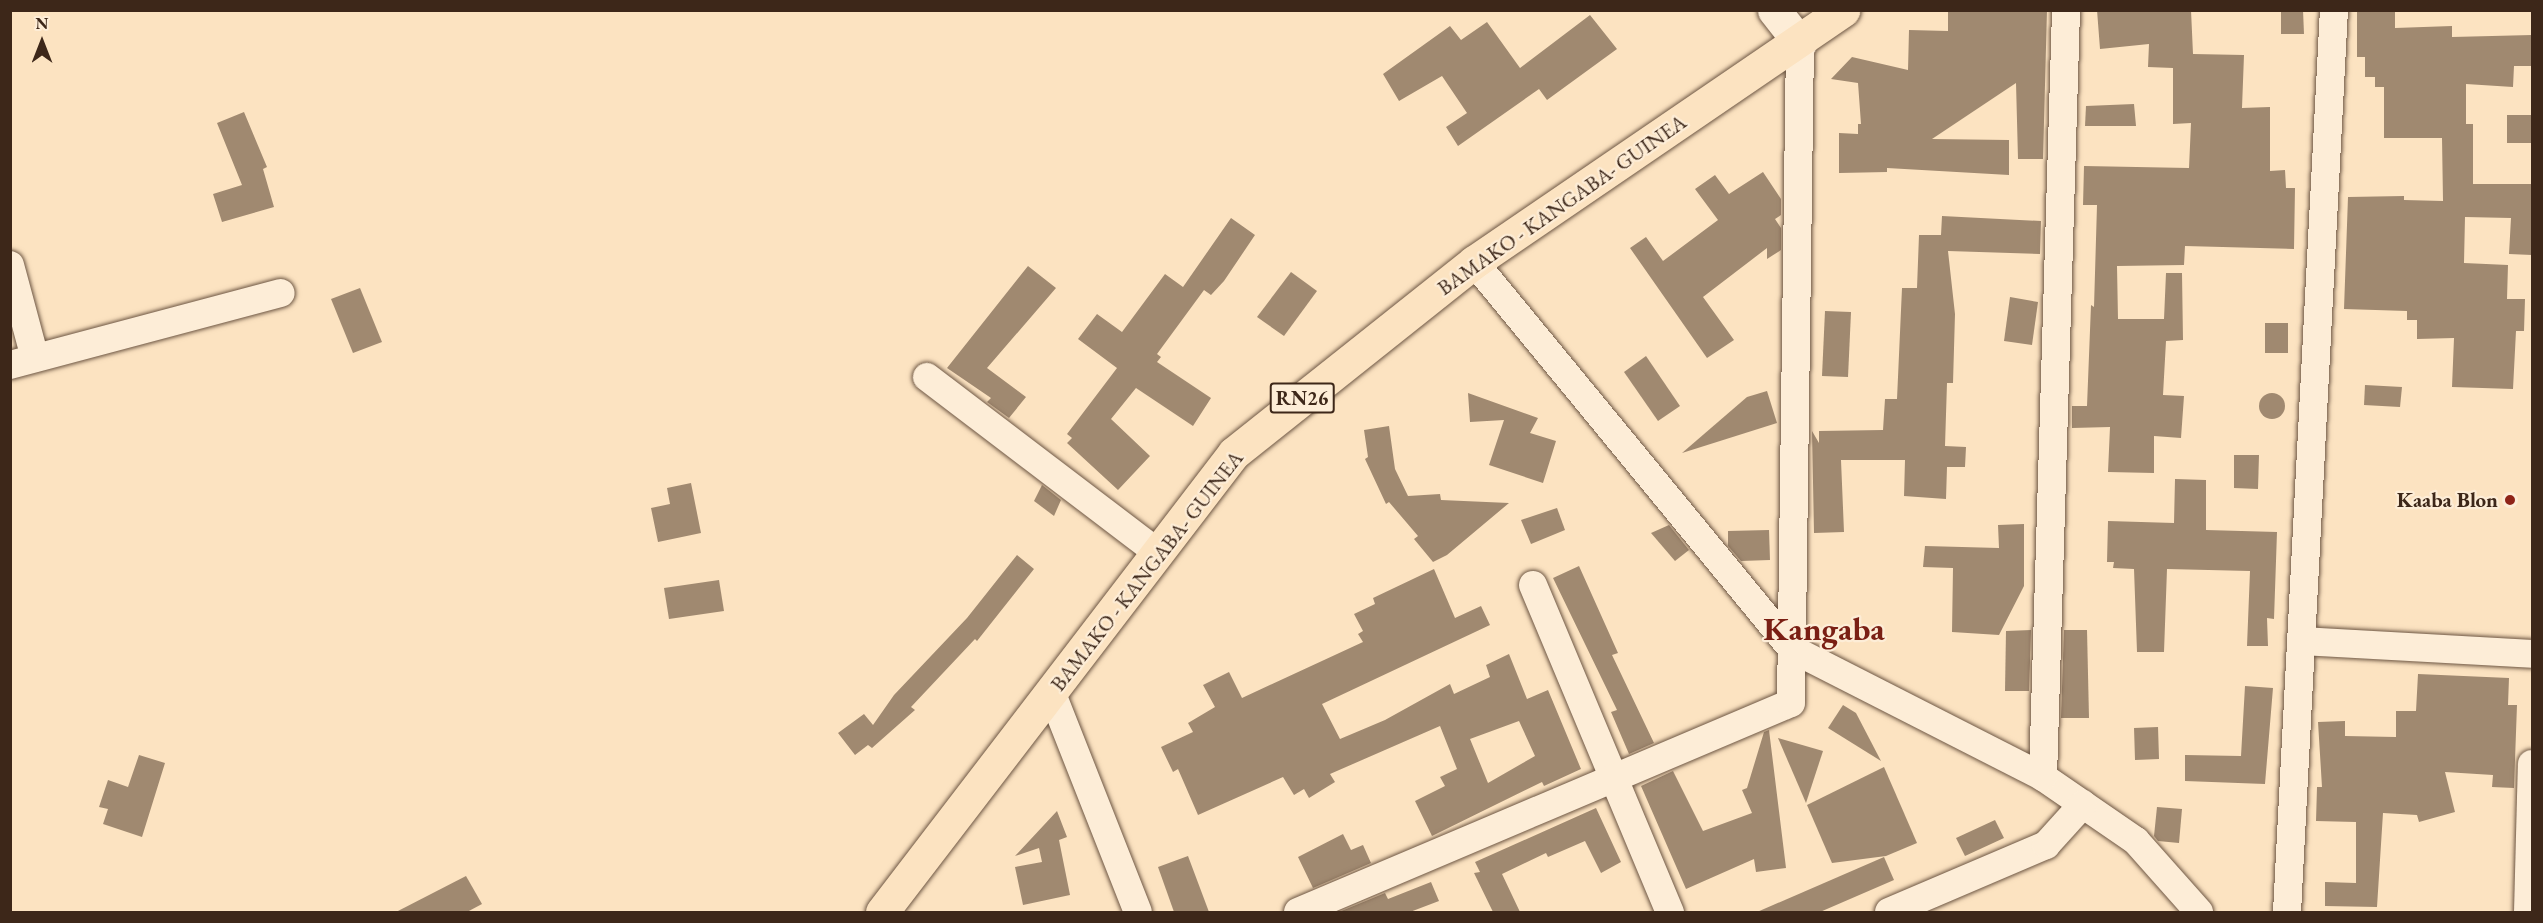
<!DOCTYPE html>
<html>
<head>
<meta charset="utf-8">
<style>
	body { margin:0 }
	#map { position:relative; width:2543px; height:923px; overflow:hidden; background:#fce3c1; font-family:"EB Garamond",serif }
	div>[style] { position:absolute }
	.building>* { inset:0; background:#a08970 }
	.round { border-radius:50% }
	.roads { filter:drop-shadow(0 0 2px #6d5643) drop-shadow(0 0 2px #6d5643) }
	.street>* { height:28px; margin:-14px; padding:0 14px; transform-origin:14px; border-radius:14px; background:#fdedd7 }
	.secondary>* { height:33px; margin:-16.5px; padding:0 16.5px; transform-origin:16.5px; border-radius:16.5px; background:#fdedd7 }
	.primary>* { height:33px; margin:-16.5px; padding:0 16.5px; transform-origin:16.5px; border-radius:16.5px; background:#fce3c1 }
	.dots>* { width:16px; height:16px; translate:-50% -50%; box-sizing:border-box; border:3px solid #fdedd7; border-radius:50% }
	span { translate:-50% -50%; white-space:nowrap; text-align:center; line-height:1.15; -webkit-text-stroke:4.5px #fdedd7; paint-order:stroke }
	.shield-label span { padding:2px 4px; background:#fdedd7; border:2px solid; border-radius:4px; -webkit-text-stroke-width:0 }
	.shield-label { font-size:20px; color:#3d2719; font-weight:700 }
	.street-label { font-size:21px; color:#3d2719 }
	.poi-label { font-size:21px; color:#3d2719; font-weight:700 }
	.right { translate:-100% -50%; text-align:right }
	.town-label { font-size:33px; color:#7a1f14; font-weight:700 }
	.frame { position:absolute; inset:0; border:12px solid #3d2719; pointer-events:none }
	.north { position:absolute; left:12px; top:12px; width:60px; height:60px; -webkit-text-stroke:4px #fdedd7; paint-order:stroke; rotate:0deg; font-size:16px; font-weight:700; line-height:24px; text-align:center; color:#3d2719 }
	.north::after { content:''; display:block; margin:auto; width:21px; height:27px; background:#3d2719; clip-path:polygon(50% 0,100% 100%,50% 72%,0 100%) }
</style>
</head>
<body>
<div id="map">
	<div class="building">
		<div style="clip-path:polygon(2015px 10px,2047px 10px,2043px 159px,2018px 159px,2016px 83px,1932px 139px,2009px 140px,2009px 175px,1887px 168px,1887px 172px,1839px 173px,1839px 133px,1858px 134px,1858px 124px,1861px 124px,1858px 83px,1831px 79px,1852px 57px,1908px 70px,1909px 30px,1948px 31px,1948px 11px)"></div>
		<div style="clip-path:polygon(2097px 10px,2191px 10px,2193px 54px,2244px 55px,2242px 108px,2270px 107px,2270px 171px,2285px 170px,2286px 188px,2295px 188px,2294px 249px,2185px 246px,2184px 265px,2117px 266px,2118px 319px,2164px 319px,2166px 273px,2182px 273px,2183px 340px,2166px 341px,2163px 395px,2184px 396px,2181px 438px,2154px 436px,2154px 473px,2108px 472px,2110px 427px,2072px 428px,2072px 406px,2087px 406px,2091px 305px,2094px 307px,2097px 205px,2083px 205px,2084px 166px,2189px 168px,2191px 123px,2173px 124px,2173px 68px,2148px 67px,2149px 44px,2100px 49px)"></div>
		<div style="clip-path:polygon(2281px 10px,2303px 10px,2304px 34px,2281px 34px)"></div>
		<div style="clip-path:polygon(2357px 10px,2395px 10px,2395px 28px,2452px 26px,2452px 37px,2532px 35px,2532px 66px,2514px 66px,2513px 87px,2466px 84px,2466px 124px,2473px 124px,2473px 184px,2532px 184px,2532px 255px,2509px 254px,2511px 218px,2465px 217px,2464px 263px,2508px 265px,2507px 299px,2525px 299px,2524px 331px,2516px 331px,2513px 389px,2452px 387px,2454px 338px,2417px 339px,2417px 320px,2407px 320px,2407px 311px,2344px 309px,2348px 197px,2404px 196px,2404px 200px,2443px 201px,2442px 138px,2384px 138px,2384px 87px,2375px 87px,2375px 77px,2365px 77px,2365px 57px,2357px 57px)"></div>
		<div style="clip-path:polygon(1590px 15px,1617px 49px,1547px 100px,1539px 89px,1458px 146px,1446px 127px,1467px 113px,1442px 76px,1399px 101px,1383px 74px,1450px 26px,1461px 40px,1487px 22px,1520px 68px)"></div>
		<div style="clip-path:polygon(2134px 104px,2136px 126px,2085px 126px,2086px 106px)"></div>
		<div style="clip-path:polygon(244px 112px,267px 167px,263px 169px,274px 207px,222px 222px,213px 194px,242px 185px,217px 123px)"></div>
		<div style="clip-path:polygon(2507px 115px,2532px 115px,2532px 143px,2507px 143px)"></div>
		<div style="clip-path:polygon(1763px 172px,1781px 199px,1781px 215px,1775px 219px,1781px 228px,1781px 250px,1767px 259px,1767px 248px,1703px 297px,1734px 340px,1707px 358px,1630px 248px,1646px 237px,1663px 261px,1718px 220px,1695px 189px,1715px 175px,1729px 194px)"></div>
		<div style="clip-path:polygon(1942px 216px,2041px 221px,2040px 254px,1948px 251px,1955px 314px,1953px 383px,1947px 383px,1945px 446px,1966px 447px,1965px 467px,1947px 467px,1946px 499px,1904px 496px,1905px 460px,1841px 460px,1844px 532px,1814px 533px,1812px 431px,1819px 443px,1819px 431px,1883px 430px,1885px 399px,1897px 399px,1902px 288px,1917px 288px,1919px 235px,1941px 235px)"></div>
		<div style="clip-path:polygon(1231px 218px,1255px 235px,1224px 281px,1211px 295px,1204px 290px,1157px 354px,1161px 357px,1157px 362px,1211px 398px,1193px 426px,1136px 388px,1111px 419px,1150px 456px,1118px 490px,1067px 443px,1072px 438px,1067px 434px,1117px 368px,1078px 339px,1097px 314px,1122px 332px,1165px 274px,1183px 287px)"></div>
		<div style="clip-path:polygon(1028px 266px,1056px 288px,987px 368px,1026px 397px,1009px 418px,987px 402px,991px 398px,947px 368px)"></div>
		<div style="clip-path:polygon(1291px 272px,1317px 291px,1284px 336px,1257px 317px)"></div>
		<div style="clip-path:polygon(360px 288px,382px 342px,353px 353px,331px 299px)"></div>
		<div style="clip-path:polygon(2010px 297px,2038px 302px,2032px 345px,2004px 341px)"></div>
		<div style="clip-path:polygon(1825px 311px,1851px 312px,1848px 377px,1822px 376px)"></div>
		<div style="clip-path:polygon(2265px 323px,2288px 323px,2288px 353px,2265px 353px)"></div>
		<div style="clip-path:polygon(1646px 356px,1680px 406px,1658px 421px,1624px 372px)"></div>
		<div style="clip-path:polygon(2365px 385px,2402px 387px,2400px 407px,2364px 405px)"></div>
		<div style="clip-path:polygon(1767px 391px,1777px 423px,1682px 453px,1747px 397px)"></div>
		<div class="round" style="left:2259px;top:393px;width:26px;height:26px"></div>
		<div style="clip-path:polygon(1468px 393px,1538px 418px,1530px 433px,1556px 441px,1543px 483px,1489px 465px,1504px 420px,1470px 422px)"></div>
		<div style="clip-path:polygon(1389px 426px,1395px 469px,1408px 496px,1440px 494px,1441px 500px,1509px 503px,1447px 555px,1433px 562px,1414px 539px,1418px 536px,1389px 502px,1386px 504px,1365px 459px,1368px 457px,1364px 430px)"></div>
		<div style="clip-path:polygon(2234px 455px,2259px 455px,2258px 489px,2234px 488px)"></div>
		<div style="clip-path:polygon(2175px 479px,2206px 480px,2206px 530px,2277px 532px,2274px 619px,2267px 618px,2268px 646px,2247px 646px,2250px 571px,2167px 569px,2164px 652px,2137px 652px,2134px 569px,2113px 568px,2114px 562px,2107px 562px,2108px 521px,2174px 523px)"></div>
		<div style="clip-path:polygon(691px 483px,701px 533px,658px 542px,651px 508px,670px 504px,667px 488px)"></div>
		<div style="clip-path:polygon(1042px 485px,1061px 500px,1054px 516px,1034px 501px)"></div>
		<div style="clip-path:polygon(1557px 508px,1565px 530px,1531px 544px,1521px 520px)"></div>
		<div style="clip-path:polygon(2024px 524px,2024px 586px,1999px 635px,1952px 632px,1953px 568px,1923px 567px,1925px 546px,1999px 548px,1998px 525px)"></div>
		<div style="clip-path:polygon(1669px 525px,1689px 550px,1675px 561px,1651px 533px)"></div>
		<div style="clip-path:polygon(1769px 530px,1770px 560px,1741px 561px,1728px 546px,1728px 531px)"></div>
		<div style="clip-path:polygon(1017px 555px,1034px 569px,977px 641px,975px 639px,911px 707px,915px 710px,872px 748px,868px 745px,855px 755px,838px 733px,864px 714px,873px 725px,894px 695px,967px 618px)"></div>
		<div style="clip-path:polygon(1579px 566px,1618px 653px,1612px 655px,1654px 743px,1629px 754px,1611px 712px,1617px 710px,1553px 578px)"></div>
		<div style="clip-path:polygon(evenodd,1434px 569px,1455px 618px,1481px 606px,1490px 625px,1322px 704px,1340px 739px,1385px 720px,1450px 684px,1454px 694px,1490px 677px,1486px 665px,1509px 654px,1527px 699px,1548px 690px,1581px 769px,1544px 786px,1542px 782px,1432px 836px,1415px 801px,1445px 786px,1440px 777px,1457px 769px,1440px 726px,1330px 774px,1335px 782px,1309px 798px,1304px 789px,1294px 795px,1283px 777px,1198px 815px,1178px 769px,1173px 772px,1161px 747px,1193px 732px,1188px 723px,1215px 707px,1203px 685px,1229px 672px,1242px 698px,1363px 642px,1358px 634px,1363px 631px,1354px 614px,1375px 604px,1373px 598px,1434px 569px,1519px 721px,1535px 756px,1488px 783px,1470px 739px,1519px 721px)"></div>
		<div style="clip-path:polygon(719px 580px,724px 611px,669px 619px,664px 588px)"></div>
		<div style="clip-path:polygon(2031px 630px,2029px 691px,2005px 691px,2006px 631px)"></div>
		<div style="clip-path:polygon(2064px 630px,2087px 630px,2089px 718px,2061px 718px)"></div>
		<div style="clip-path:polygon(2418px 674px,2509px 678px,2508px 705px,2517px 705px,2514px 788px,2492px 787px,2493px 775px,2445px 772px,2455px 812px,2419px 822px,2417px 815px,2383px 813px,2377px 907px,2325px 906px,2325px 882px,2356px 883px,2356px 822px,2316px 821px,2317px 787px,2322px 787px,2318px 722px,2345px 721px,2345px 736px,2396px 737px,2396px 711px,2416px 711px)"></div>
		<div style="clip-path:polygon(2245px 686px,2273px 688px,2265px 784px,2185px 781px,2185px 755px,2241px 756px)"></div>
		<div style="clip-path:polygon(1843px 705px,1856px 713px,1881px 761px,1828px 728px)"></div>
		<div style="clip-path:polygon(2158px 727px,2159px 759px,2135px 760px,2134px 728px)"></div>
		<div style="clip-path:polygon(1769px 730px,1786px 868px,1756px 872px,1754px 859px,1686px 889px,1641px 786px,1673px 771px,1703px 831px,1752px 813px,1742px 790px,1747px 788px,1764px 732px)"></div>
		<div style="clip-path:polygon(1778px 738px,1823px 751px,1806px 803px)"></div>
		<div style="clip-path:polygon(139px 755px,165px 763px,142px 837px,103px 824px,108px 809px,99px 807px,108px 780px,128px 787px)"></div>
		<div style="clip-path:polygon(1884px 767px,1917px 843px,1886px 856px,1832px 863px,1807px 805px)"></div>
		<div style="clip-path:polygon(2157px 807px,2182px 809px,2179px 843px,2158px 841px,2154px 836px)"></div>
		<div style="clip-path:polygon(1596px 808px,1621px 862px,1601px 873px,1585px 841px,1548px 857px,1546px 853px,1502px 874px,1520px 912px,1493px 912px,1474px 873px,1480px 872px,1475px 862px)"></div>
		<div style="clip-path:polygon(1057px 811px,1067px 837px,1059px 840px,1070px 895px,1023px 905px,1015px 867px,1042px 862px,1039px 848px,1015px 856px)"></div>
		<div style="clip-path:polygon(1995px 820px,2004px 838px,1965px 856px,1956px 838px)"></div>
		<div style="clip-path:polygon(1343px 834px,1351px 850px,1363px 845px,1371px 863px,1313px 888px,1298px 857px)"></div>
		<div style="clip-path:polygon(1188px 856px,1209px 912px,1174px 912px,1158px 867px)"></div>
		<div style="clip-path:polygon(1884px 857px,1894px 880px,1820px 912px,1757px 912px)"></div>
		<div style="clip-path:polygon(466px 876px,482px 904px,467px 912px,396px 912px)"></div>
		<div style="clip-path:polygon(1431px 882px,1439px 901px,1410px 912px,1339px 912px,1385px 893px,1388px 899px)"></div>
	</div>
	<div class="roads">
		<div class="street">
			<div style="left:1474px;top:262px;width:501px;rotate:50.59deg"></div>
			<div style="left:1792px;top:649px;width:282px;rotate:27deg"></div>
			<div style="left:2043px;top:777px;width:113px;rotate:34.5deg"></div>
			<div style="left:2136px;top:841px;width:95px;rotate:48.4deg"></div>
			<div style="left:10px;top:265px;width:96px;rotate:75deg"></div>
			<div style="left:10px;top:365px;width:280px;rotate:-14.9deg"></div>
			<div style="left:927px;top:377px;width:290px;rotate:37.3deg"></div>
			<div style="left:1533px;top:585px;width:355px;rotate:67.3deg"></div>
			<div style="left:2302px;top:641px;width:230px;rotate:3.2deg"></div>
			<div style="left:1052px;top:694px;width:234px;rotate:68.5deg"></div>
			<div style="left:2043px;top:777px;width:767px;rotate:-88.28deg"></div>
			<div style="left:1298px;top:912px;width:535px;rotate:-22.97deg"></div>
			<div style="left:1791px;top:703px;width:660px;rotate:-89.22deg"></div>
			<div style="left:1889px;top:912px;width:171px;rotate:-23.1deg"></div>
			<div style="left:2046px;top:845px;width:55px;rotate:-47.9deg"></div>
			<div style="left:2287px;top:912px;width:903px;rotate:-87.02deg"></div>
			<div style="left:2528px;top:912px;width:148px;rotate:-88.5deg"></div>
		</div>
		<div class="secondary">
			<div style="left:1774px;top:10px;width:42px;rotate:51.8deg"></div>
		</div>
		<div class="primary">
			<div style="left:882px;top:912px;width:578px;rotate:-52.52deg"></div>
			<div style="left:1234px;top:453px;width:307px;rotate:-38.5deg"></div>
			<div style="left:1474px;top:262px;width:447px;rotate:-34.3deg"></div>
		</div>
	</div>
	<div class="dots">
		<div style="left:2510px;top:500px;background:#8f2418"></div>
	</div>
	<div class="shield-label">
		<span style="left:1302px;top:398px">RN26</span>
	</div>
	<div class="street-label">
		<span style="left:1562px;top:205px;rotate:-35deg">BAMAKO - KANGABA- GUINEA</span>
		<span style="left:1147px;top:571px;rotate:-52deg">BAMAKO - KANGABA- GUINEA</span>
	</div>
	<div class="poi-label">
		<span class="right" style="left:2498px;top:500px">Kaaba Blon</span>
	</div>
	<div class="town-label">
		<span style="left:1824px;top:629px">Kangaba</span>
	</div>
	<div class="frame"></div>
	<div class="north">N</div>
</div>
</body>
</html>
